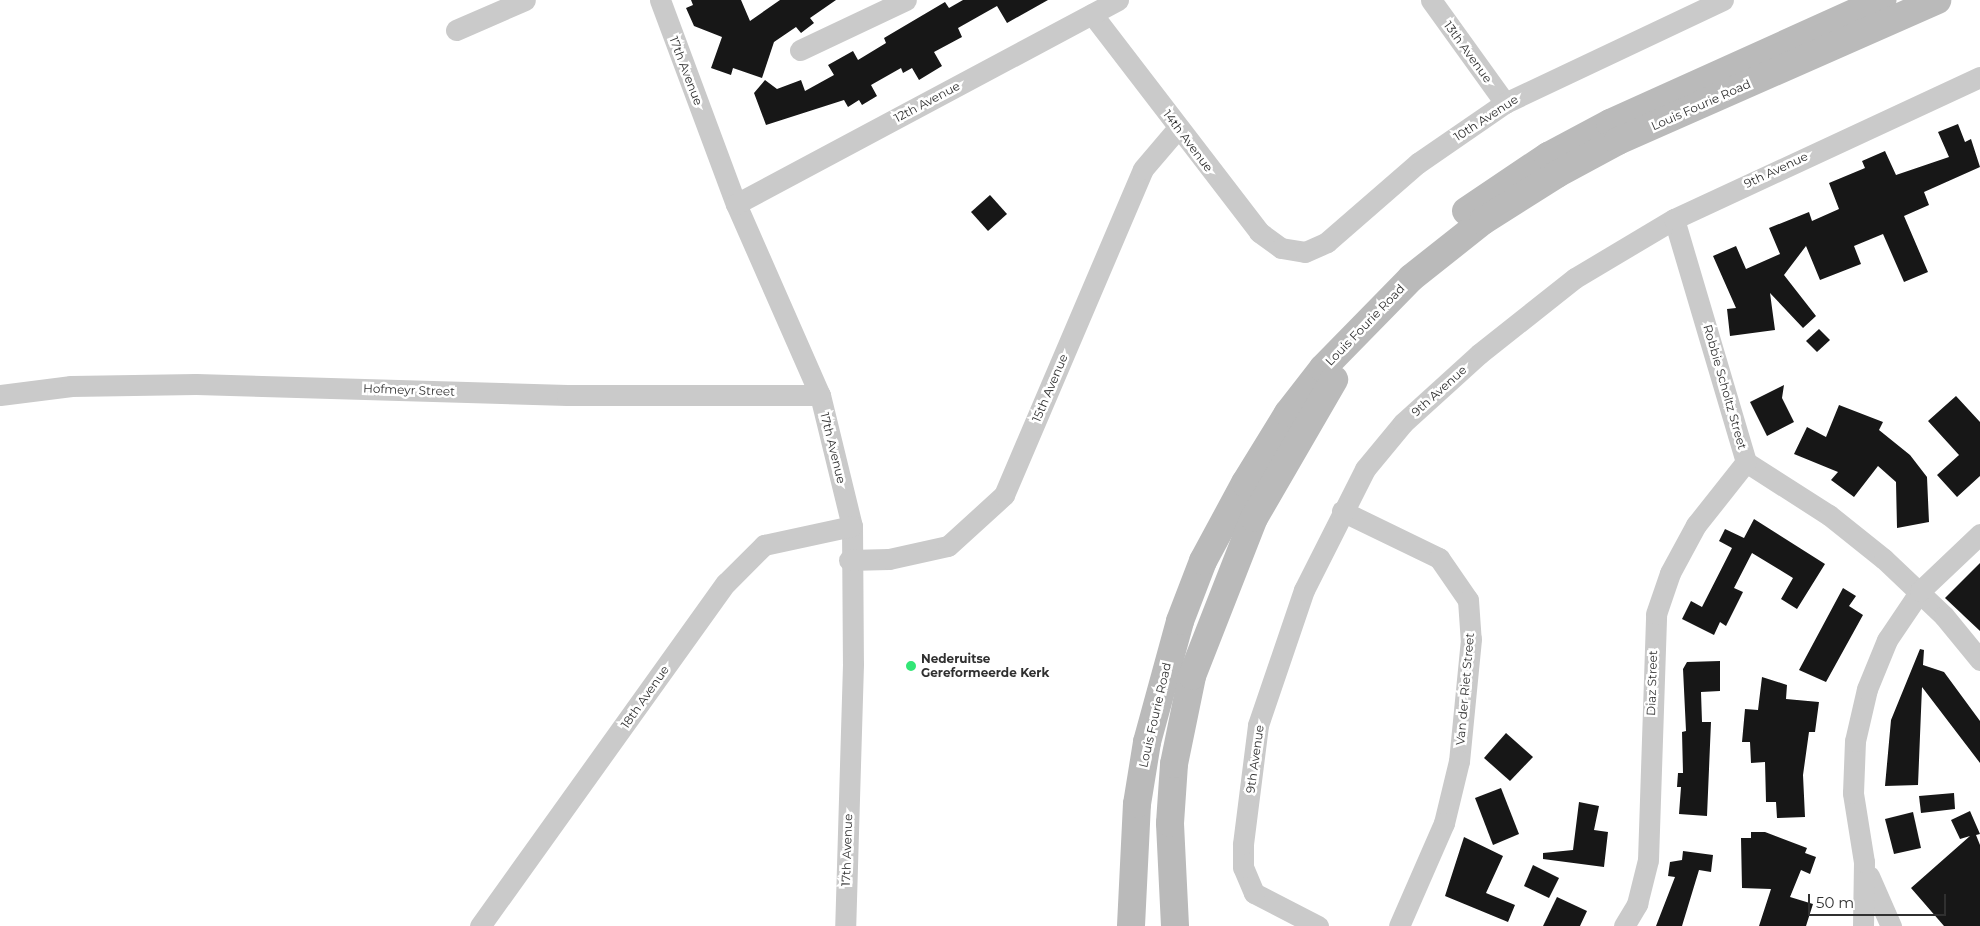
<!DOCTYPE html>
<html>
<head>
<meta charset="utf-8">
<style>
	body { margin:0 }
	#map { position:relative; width:1980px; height:926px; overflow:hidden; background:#fff; font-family:Montserrat,sans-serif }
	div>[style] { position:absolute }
	.building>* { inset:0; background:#171717 }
	.minor>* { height:21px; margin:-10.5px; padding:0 10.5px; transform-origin:10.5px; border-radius:10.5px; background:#cacaca }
	.secondary>* { height:28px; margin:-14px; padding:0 14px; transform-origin:14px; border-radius:14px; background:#bababa }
	.dots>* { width:14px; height:14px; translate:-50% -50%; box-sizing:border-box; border:2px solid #fff; border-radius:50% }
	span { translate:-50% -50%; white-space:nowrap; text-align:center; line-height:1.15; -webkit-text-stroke:5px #fff; paint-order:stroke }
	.street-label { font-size:12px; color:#303030 }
	.poi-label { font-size:12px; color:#303030; font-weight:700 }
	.left { translate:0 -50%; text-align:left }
	.scale { position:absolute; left:1808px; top:894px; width:138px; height:22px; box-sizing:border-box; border:2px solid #303030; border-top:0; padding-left:6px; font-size:15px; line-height:18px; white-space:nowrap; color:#303030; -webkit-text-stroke:4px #fff; paint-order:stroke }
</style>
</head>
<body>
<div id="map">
	<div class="building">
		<div style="clip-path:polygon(691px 0,741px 0,750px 21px,780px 0,836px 0,810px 18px,814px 23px,801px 33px,796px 27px,774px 42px,762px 78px,733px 68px,731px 75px,711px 68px,722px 37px,694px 26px,686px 8px,693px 5px)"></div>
		<div style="clip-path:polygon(963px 0,1048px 0,1007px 23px,997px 6px,958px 28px,962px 37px,934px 52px,942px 66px,919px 80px,912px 68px,903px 73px,901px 68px,871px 85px,877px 96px,862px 105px,859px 100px,848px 107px,844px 100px,766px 125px,754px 93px,765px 80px,777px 89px,801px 80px,805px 91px,834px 75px,828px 65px,853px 51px,858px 60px,886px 43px,884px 38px,945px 2px,949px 8px)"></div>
		<div style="clip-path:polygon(1958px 124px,1965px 142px,1971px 139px,1980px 167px,1924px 192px,1929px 205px,1904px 216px,1928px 272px,1904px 282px,1883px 234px,1854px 246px,1861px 264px,1820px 280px,1806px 246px,1784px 275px,1816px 316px,1803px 328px,1770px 293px,1775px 330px,1730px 336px,1727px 309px,1736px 308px,1713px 256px,1736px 246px,1746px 269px,1780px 254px,1769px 228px,1809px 212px,1812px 221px,1839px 209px,1829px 183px,1865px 168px,1862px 161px,1885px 151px,1896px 175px,1949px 157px,1938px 132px)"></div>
		<div style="clip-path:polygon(990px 195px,1007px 214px,988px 231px,971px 212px)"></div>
		<div style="clip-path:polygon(1819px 329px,1830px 340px,1817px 352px,1806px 341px)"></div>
		<div style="clip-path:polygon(1784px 385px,1782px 398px,1794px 422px,1767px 436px,1750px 402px)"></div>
		<div style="clip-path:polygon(1956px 396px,1980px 422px,1980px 476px,1957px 497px,1937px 475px,1959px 455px,1928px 421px)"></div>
		<div style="clip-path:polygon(1839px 405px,1883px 422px,1879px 430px,1910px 455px,1927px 477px,1929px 522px,1897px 528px,1896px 482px,1878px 466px,1854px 497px,1831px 480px,1838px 472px,1794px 454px,1807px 427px,1826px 437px)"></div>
		<div style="clip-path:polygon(1754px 519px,1825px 564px,1797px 609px,1781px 599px,1793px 578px,1752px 553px,1734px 588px,1743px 592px,1726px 626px,1720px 622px,1714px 635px,1682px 619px,1691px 601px,1702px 607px,1732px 548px,1719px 541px,1725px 529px,1744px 538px)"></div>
		<div style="clip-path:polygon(1980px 563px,1980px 631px,1945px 598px)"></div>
		<div style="clip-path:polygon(1843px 588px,1856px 596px,1849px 606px,1863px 615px,1826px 682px,1799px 670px)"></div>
		<div style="clip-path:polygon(1920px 649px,1924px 650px,1923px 665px,1944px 672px,1980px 721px,1980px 763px,1922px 687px,1918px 785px,1885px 786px,1891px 720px)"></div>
		<div style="clip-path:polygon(1720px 661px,1720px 691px,1701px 692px,1702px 722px,1711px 722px,1707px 816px,1679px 814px,1681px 787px,1677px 787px,1678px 773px,1683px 773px,1682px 732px,1686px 731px,1683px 669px,1687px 662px)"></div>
		<div style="clip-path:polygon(1762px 677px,1787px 685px,1786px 699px,1819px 702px,1815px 732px,1809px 732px,1803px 775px,1805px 817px,1777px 818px,1776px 802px,1766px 802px,1765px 762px,1751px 763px,1750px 742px,1742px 742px,1745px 709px,1758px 710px)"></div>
		<div style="clip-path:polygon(1506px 733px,1533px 757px,1510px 781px,1484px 758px)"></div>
		<div style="clip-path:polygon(1501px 788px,1519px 834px,1493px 845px,1475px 798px)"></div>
		<div style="clip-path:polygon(1954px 793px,1955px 809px,1921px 813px,1919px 796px)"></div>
		<div style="clip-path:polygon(1579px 802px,1599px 806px,1594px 830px,1608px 832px,1604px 867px,1543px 859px,1543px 853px,1573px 850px)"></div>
		<div style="clip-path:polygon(1970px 811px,1980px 834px,1976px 835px,1980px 845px,1980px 926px,1944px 926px,1911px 888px,1970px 836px,1960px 839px,1951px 820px)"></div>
		<div style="clip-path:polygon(1913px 812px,1921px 848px,1894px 854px,1885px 819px)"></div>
		<div style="clip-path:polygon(1751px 832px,1765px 832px,1807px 848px,1805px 853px,1816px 857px,1810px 874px,1801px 870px,1790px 897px,1813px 904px,1806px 926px,1759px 926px,1771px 889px,1742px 888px,1741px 838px,1751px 838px)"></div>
		<div style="clip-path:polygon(1464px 837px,1503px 856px,1486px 893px,1515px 905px,1508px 922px,1445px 896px)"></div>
		<div style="clip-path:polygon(1683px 851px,1713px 855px,1711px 872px,1699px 870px,1682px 926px,1656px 926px,1675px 877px,1668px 876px,1670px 862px,1682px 860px)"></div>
		<div style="clip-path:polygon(1533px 865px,1559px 878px,1549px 898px,1524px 886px)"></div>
		<div style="clip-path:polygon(1557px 897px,1587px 911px,1580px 926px,1543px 926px)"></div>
	</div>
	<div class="minor">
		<div style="left:660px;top:0;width:218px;rotate:69.6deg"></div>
		<div style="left:736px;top:204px;width:209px;rotate:66.3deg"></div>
		<div style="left:820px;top:395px;width:135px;rotate:76.3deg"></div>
		<div style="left:852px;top:526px;width:138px;rotate:89.6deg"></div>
		<div style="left:853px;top:664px;width:262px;rotate:91.7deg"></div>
		<div style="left:1431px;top:0;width:127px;rotate:54.3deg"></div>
		<div style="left:1092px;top:14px;width:275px;rotate:52.5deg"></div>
		<div style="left:1259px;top:232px;width:27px;rotate:36deg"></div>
		<div style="left:1281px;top:248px;width:24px;rotate:9deg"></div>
		<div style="left:1305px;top:252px;width:24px;rotate:-24deg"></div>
		<div style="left:1327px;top:242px;width:121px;rotate:-41deg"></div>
		<div style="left:1418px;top:163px;width:106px;rotate:-34.6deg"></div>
		<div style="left:1505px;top:103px;width:241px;rotate:-25.3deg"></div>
		<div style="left:456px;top:30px;width:75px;rotate:-23.5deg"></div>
		<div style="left:800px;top:50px;width:117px;rotate:-25.3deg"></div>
		<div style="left:736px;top:204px;width:433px;rotate:-28.1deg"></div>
		<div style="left:1674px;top:219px;width:253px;rotate:73.5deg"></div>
		<div style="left:1746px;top:462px;width:98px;rotate:32.6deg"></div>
		<div style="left:1829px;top:515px;width:70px;rotate:38.7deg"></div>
		<div style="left:1884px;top:559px;width:83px;rotate:43.5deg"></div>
		<div style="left:1944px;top:616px;width:57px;rotate:50.7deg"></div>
		<div style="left:0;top:395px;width:72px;rotate:-7.2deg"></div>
		<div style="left:71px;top:386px;width:125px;rotate:-0.9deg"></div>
		<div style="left:196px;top:384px;width:371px;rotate:1.7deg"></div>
		<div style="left:567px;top:395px;width:253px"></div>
		<div style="left:1342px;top:511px;width:108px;rotate:25.9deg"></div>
		<div style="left:1439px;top:558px;width:51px;rotate:55.4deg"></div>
		<div style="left:1468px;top:600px;width:39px;rotate:86deg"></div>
		<div style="left:1471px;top:639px;width:123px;rotate:95.6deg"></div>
		<div style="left:1459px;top:761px;width:64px;rotate:103.6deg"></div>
		<div style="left:1444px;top:823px;width:112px;rotate:113.6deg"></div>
		<div style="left:849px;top:560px;width:40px;rotate:-1.4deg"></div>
		<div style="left:889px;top:559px;width:60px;rotate:-12.4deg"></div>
		<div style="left:948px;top:546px;width:76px;rotate:-42.3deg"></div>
		<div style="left:1004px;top:495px;width:354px;rotate:-66.9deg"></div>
		<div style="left:1143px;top:169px;width:54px;rotate:-49.5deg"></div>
		<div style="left:1869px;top:876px;width:55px;rotate:66.3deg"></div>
		<div style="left:480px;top:926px;width:422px;rotate:-54.4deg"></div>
		<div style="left:726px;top:583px;width:54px;rotate:-45deg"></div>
		<div style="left:764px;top:545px;width:90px;rotate:-12.2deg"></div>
		<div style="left:1318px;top:926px;width:72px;rotate:-152.7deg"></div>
		<div style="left:1254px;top:893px;width:28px;rotate:-113deg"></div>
		<div style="left:1243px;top:867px;width:23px;rotate:-90deg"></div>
		<div style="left:1243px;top:844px;width:120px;rotate:-82.8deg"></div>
		<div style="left:1258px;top:725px;width:143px;rotate:-71.2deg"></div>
		<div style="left:1304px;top:590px;width:136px;rotate:-63.2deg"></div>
		<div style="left:1365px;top:469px;width:60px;rotate:-50.4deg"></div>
		<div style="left:1403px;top:423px;width:103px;rotate:-42.2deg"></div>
		<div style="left:1479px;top:354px;width:122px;rotate:-38.4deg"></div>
		<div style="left:1575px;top:278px;width:115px;rotate:-30.8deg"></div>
		<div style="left:1674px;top:219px;width:337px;rotate:-24.9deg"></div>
		<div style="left:1624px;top:926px;width:26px;rotate:-59deg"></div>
		<div style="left:1637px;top:904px;width:45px;rotate:-76deg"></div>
		<div style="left:1648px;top:860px;width:246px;rotate:-88.1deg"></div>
		<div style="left:1656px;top:614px;width:43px;rotate:-71.1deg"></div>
		<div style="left:1670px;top:573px;width:55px;rotate:-61.6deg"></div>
		<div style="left:1696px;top:525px;width:80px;rotate:-51.6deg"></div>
		<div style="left:1863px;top:926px;width:64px;rotate:-89.1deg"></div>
		<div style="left:1864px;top:862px;width:70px;rotate:-99.1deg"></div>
		<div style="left:1853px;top:793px;width:52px;rotate:-87.8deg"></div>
		<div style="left:1855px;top:741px;width:53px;rotate:-77deg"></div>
		<div style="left:1867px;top:689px;width:53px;rotate:-67.8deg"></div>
		<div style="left:1887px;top:640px;width:59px;rotate:-56deg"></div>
		<div style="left:1920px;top:591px;width:83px;rotate:-43.5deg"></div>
	</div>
	<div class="secondary">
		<div style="left:1466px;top:211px;width:99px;rotate:-33.9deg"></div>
		<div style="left:1548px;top:156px;width:70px;rotate:-28deg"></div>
		<div style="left:1610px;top:123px;width:299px;rotate:-24.3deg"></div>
		<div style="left:1131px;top:926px;width:122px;rotate:-87.2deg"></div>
		<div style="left:1137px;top:804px;width:63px;rotate:-80.8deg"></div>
		<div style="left:1147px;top:742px;width:125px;rotate:-74.7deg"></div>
		<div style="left:1180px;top:621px;width:64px;rotate:-69deg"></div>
		<div style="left:1203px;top:561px;width:89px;rotate:-61.7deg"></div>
		<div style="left:1245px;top:483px;width:82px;rotate:-58.4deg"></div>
		<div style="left:1288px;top:413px;width:57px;rotate:-52.1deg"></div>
		<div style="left:1323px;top:368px;width:126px;rotate:-45.6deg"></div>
		<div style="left:1411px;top:278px;width:92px;rotate:-38.4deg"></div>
		<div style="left:1483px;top:221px;width:88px;rotate:-32.4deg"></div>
		<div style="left:1557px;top:174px;width:69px;rotate:-28.4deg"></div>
		<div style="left:1618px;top:141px;width:349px;rotate:-23.8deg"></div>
		<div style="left:1175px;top:926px;width:103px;rotate:-92.8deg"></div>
		<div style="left:1170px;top:823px;width:59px;rotate:-86.1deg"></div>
		<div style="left:1174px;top:764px;width:90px;rotate:-78.4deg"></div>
		<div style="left:1192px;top:676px;width:170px;rotate:-68.6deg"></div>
		<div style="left:1254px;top:518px;width:160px;rotate:-59.9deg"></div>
	</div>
	<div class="dots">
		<div style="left:911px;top:666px;background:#32e676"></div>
	</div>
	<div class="street-label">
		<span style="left:1468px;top:52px;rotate:54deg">13th Avenue</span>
		<span style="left:686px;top:71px;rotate:69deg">17th Avenue</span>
		<span style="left:927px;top:102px;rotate:-28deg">12th Avenue</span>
		<span style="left:1701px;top:105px;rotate:-24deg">Louis Fourie Road</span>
		<span style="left:1486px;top:118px;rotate:-33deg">10th Avenue</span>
		<span style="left:1188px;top:141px;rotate:53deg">14th Avenue</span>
		<span style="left:1776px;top:170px;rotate:-25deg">9th Avenue</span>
		<span style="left:1365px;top:325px;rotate:-46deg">Louis Fourie Road</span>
		<span style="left:1725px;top:387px;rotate:74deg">Robbie Scholtz Street</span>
		<span style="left:1050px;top:388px;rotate:-67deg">15th Avenue</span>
		<span style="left:409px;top:390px;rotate:2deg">Hofmeyr Street</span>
		<span style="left:1439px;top:391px;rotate:-42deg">9th Avenue</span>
		<span style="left:833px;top:448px;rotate:76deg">17th Avenue</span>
		<span style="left:1652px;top:683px;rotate:-88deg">Diaz Street</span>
		<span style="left:1465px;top:689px;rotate:-85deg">Van der Riet Street</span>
		<span style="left:645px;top:697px;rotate:-55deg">18th Avenue</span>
		<span style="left:1155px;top:715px;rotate:-77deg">Louis Fourie Road</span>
		<span style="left:1255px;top:759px;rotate:-82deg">9th Avenue</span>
		<span style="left:847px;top:850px;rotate:-88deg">17th Avenue</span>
	</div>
	<div class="poi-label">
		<span class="left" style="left:921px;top:666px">Nederuitse<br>Gereformeerde Kerk</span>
	</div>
	<div class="scale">50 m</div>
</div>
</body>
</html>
